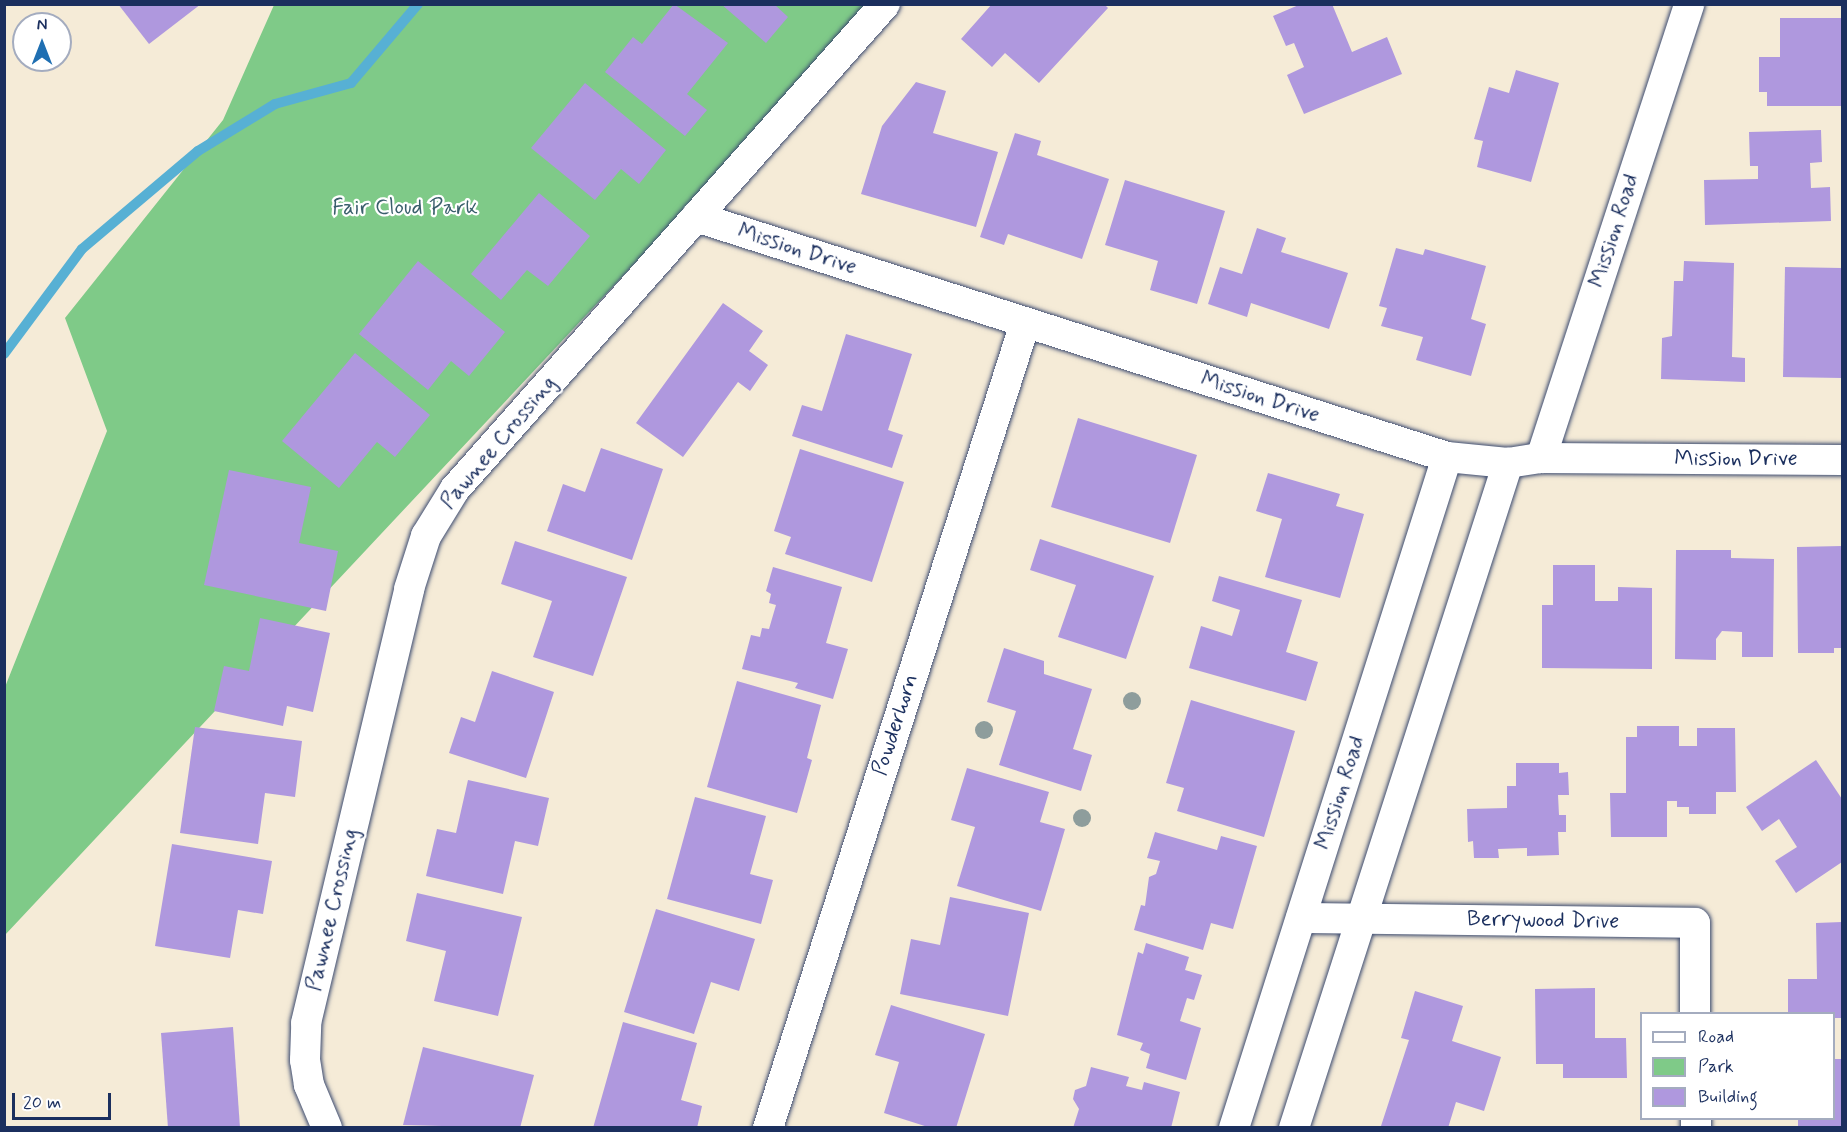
<!DOCTYPE html>
<html>
<head>
<meta charset="utf-8">
<style>
	body { margin:0 }
	#map { position:relative; width:1847px; height:1132px; overflow:hidden; background:#f5ebd7; font-family:Mynerve,sans-serif }
	div>[style] { position:absolute }
	.green>* { inset:0; background:#7fca88 }
	.stream>* { height:10px; margin:-5px; padding:0 5px; transform-origin:5px; border-radius:5px; background:#57b0d4 }
	.building>* { inset:0; background:#af98de }
	.roads { filter:drop-shadow(0 0 2px #3c4b70) drop-shadow(0 0 2px #3c4b70) }
	.minor>* { height:30px; margin:-15px; padding:0 15px; transform-origin:15px; border-radius:15px; background:#fff }
	.trees>* { width:18px; height:18px; margin:-9px; border-radius:50%; background:#8e9d9c }
	span { translate:-50% -50%; white-space:nowrap; text-align:center; line-height:1.15; -webkit-text-stroke:4.5px #fff; paint-order:stroke }
	.park-label { font-size:22px; color:#395e6b }
	.street-label { font-size:22px; color:#1b2f5e }
	.frame { position:absolute; inset:0; border:6px solid #1b2f5e; pointer-events:none }
	.legend { position:absolute; left:1640px; top:1012px; width:195px; height:108px; box-sizing:border-box; background:#fff; border:2px solid #a4acbf; margin:0; padding:8px 10px; list-style:none; font-size:18px; color:#1b2f5e }
	.legend li { display:flex; align-items:center; gap:12px; height:30px }
	.legend b { width:30px; border:2px solid #a4acbf }
	.north { position:absolute; left:12px; top:12px; width:60px; height:60px; box-sizing:border-box; background:#fff; border:2px solid #a4acbf; border-radius:50%; rotate:0deg; font-size:16px; font-weight:700; line-height:24px; text-align:center; color:#1b2f5e }
	.north::after { content:''; display:block; margin:auto; width:21px; height:27px; background:#1f6fb2; clip-path:polygon(50% 0,100% 100%,50% 72%,0 100%) }
	.scale { position:absolute; left:12px; top:1093px; width:99px; height:27px; box-sizing:border-box; border:3px solid #1b2f5e; border-top:0; padding-left:8px; font-size:18px; line-height:21px; white-space:nowrap; color:#1b2f5e; -webkit-text-stroke:4px #fff; paint-order:stroke }
</style>
</head>
<body>
<div id="map">
	<div class="green">
		<div style="clip-path:polygon(274px 5px,877px 5px,5px 935px,5px 687px,107px 431px,65px 318px,223px 120px)"></div>
	</div>
	<div class="stream">
		<div style="left:4px;top:354px;width:131px;rotate:-53.4deg"></div>
		<div style="left:82px;top:249px;width:152px;rotate:-40.2deg"></div>
		<div style="left:198px;top:151px;width:90px;rotate:-31.4deg"></div>
		<div style="left:275px;top:104px;width:79px;rotate:-15.4deg"></div>
		<div style="left:351px;top:83px;width:104px;rotate:-49.7deg"></div>
	</div>
	<div class="building">
		<div style="clip-path:polygon(118px 4px,201px 4px,149px 44px)"></div>
		<div style="clip-path:polygon(674px 4px,728px 43px,687px 94px,707px 110px,685px 136px,605px 72px,633px 37px,642px 44px)"></div>
		<div style="clip-path:polygon(721px 4px,774px 4px,788px 17px,766px 43px)"></div>
		<div style="clip-path:polygon(992px 4px,1104px 4px,1108px 8px,1039px 83px,1005px 53px,992px 67px,961px 39px)"></div>
		<div style="clip-path:polygon(1301px 4px,1332px 4px,1352px 52px,1387px 37px,1402px 74px,1304px 114px,1287px 75px,1304px 67px,1294px 43px,1286px 46px,1273px 16px)"></div>
		<div style="clip-path:polygon(1780px 18px,1842px 18px,1842px 106px,1767px 106px,1767px 92px,1759px 92px,1759px 57px,1780px 57px)"></div>
		<div style="clip-path:polygon(1516px 70px,1559px 83px,1531px 182px,1477px 167px,1483px 141px,1474px 139px,1489px 87px,1509px 93px)"></div>
		<div style="clip-path:polygon(916px 82px,946px 91px,933px 133px,998px 152px,976px 227px,861px 194px,882px 126px)"></div>
		<div style="clip-path:polygon(585px 83px,666px 150px,639px 184px,621px 169px,595px 200px,531px 148px)"></div>
		<div style="clip-path:polygon(1821px 130px,1822px 162px,1810px 163px,1811px 188px,1830px 187px,1831px 221px,1705px 225px,1704px 180px,1758px 179px,1758px 166px,1750px 166px,1749px 132px)"></div>
		<div style="clip-path:polygon(1015px 133px,1041px 141px,1037px 155px,1109px 179px,1082px 259px,1008px 234px,1004px 245px,980px 237px)"></div>
		<div style="clip-path:polygon(1125px 180px,1225px 211px,1197px 304px,1150px 290px,1158px 261px,1105px 245px)"></div>
		<div style="clip-path:polygon(539px 193px,590px 236px,548px 286px,527px 270px,501px 300px,471px 274px)"></div>
		<div style="clip-path:polygon(1257px 228px,1286px 238px,1281px 252px,1348px 273px,1329px 329px,1251px 303px,1247px 317px,1208px 304px,1220px 267px,1242px 274px)"></div>
		<div style="clip-path:polygon(1396px 248px,1423px 255px,1425px 249px,1486px 266px,1471px 319px,1486px 324px,1471px 376px,1416px 360px,1423px 337px,1381px 326px,1387px 308px,1379px 306px)"></div>
		<div style="clip-path:polygon(418px 261px,505px 332px,469px 376px,451px 361px,428px 390px,359px 334px)"></div>
		<div style="clip-path:polygon(1684px 261px,1734px 263px,1732px 357px,1745px 358px,1745px 382px,1661px 379px,1662px 338px,1672px 336px,1674px 281px,1683px 281px)"></div>
		<div style="clip-path:polygon(1785px 267px,1842px 268px,1842px 378px,1783px 377px)"></div>
		<div style="clip-path:polygon(723px 303px,763px 331px,749px 351px,768px 365px,750px 391px,738px 382px,683px 457px,636px 423px)"></div>
		<div style="clip-path:polygon(846px 334px,912px 354px,888px 430px,903px 435px,892px 468px,792px 436px,802px 405px,822px 411px)"></div>
		<div style="clip-path:polygon(355px 353px,430px 415px,395px 457px,377px 442px,339px 488px,282px 441px)"></div>
		<div style="clip-path:polygon(1078px 418px,1197px 455px,1170px 543px,1051px 507px)"></div>
		<div style="clip-path:polygon(601px 448px,663px 469px,632px 560px,547px 531px,563px 484px,585px 492px)"></div>
		<div style="clip-path:polygon(800px 449px,904px 482px,872px 582px,785px 554px,791px 537px,774px 531px)"></div>
		<div style="clip-path:polygon(229px 470px,311px 487px,299px 543px,338px 551px,326px 611px,204px 585px)"></div>
		<div style="clip-path:polygon(1268px 473px,1340px 494px,1336px 506px,1364px 514px,1340px 598px,1265px 577px,1282px 519px,1256px 511px)"></div>
		<div style="clip-path:polygon(1040px 539px,1154px 576px,1126px 659px,1058px 637px,1076px 585px,1030px 570px)"></div>
		<div style="clip-path:polygon(515px 541px,627px 577px,593px 676px,533px 657px,552px 601px,501px 584px)"></div>
		<div style="clip-path:polygon(1842px 546px,1842px 648px,1834px 648px,1834px 653px,1798px 653px,1797px 547px)"></div>
		<div style="clip-path:polygon(1676px 550px,1731px 550px,1731px 558px,1774px 559px,1773px 657px,1742px 657px,1742px 632px,1722px 631px,1716px 639px,1716px 660px,1675px 659px)"></div>
		<div style="clip-path:polygon(1553px 565px,1595px 565px,1595px 601px,1618px 601px,1618px 587px,1652px 588px,1652px 669px,1542px 668px,1542px 605px,1553px 605px)"></div>
		<div style="clip-path:polygon(773px 567px,842px 587px,826px 643px,848px 649px,833px 699px,795px 688px,798px 683px,742px 669px,751px 635px,760px 637px,762px 628px,769px 629px,776px 605px,769px 603px,771px 594px,766px 591px)"></div>
		<div style="clip-path:polygon(1219px 576px,1302px 600px,1286px 652px,1318px 662px,1306px 701px,1189px 668px,1201px 626px,1232px 636px,1240px 610px,1212px 601px)"></div>
		<div style="clip-path:polygon(260px 618px,330px 633px,313px 712px,287px 706px,283px 726px,214px 711px,224px 666px,249px 671px)"></div>
		<div style="clip-path:polygon(1004px 648px,1044px 661px,1044px 674px,1092px 689px,1073px 749px,1092px 755px,1081px 791px,999px 765px,1016px 711px,987px 702px)"></div>
		<div style="clip-path:polygon(492px 671px,554px 692px,526px 778px,449px 753px,461px 717px,475px 722px)"></div>
		<div style="clip-path:polygon(737px 681px,821px 705px,807px 758px,812px 760px,797px 813px,707px 787px)"></div>
		<div style="clip-path:polygon(1191px 700px,1295px 731px,1264px 837px,1177px 811px,1184px 788px,1166px 783px)"></div>
		<div style="clip-path:polygon(1637px 726px,1679px 726px,1679px 746px,1697px 746px,1697px 728px,1735px 728px,1736px 792px,1716px 792px,1716px 814px,1689px 814px,1689px 807px,1677px 807px,1677px 801px,1667px 801px,1667px 837px,1611px 837px,1610px 793px,1626px 793px,1626px 737px,1637px 737px)"></div>
		<div style="clip-path:polygon(195px 727px,302px 741px,295px 797px,265px 793px,258px 844px,180px 833px)"></div>
		<div style="clip-path:polygon(1816px 760px,1842px 799px,1842px 862px,1796px 893px,1775px 861px,1797px 847px,1779px 819px,1762px 831px,1746px 807px)"></div>
		<div style="clip-path:polygon(1516px 763px,1559px 763px,1559px 773px,1568px 772px,1569px 795px,1558px 795px,1559px 815px,1566px 815px,1566px 832px,1558px 832px,1559px 855px,1527px 856px,1527px 848px,1498px 849px,1499px 858px,1474px 858px,1473px 841px,1468px 842px,1467px 809px,1507px 808px,1507px 786px,1516px 786px)"></div>
		<div style="clip-path:polygon(967px 768px,1049px 792px,1040px 822px,1065px 829px,1041px 911px,957px 886px,975px 827px,951px 820px)"></div>
		<div style="clip-path:polygon(468px 780px,549px 798px,538px 846px,515px 841px,503px 894px,426px 876px,437px 829px,456px 833px)"></div>
		<div style="clip-path:polygon(695px 797px,766px 816px,750px 874px,773px 880px,761px 924px,667px 899px)"></div>
		<div style="clip-path:polygon(1155px 832px,1217px 850px,1221px 836px,1257px 846px,1233px 929px,1211px 923px,1203px 950px,1134px 930px,1141px 905px,1145px 906px,1149px 877px,1156px 874px,1160px 861px,1147px 858px)"></div>
		<div style="clip-path:polygon(172px 844px,272px 861px,263px 914px,238px 910px,230px 958px,155px 946px)"></div>
		<div style="clip-path:polygon(417px 893px,522px 917px,498px 1016px,434px 1001px,446px 951px,406px 941px)"></div>
		<div style="clip-path:polygon(950px 897px,1029px 913px,1008px 1016px,900px 994px,911px 939px,940px 945px)"></div>
		<div style="clip-path:polygon(656px 909px,755px 939px,739px 991px,711px 982px,694px 1034px,624px 1012px)"></div>
		<div style="clip-path:polygon(1842px 922px,1842px 1018px,1834px 1018px,1834px 1014px,1788px 1014px,1788px 979px,1817px 979px,1816px 923px)"></div>
		<div style="clip-path:polygon(1146px 943px,1189px 957px,1185px 970px,1202px 975px,1194px 1000px,1187px 998px,1180px 1021px,1201px 1028px,1186px 1080px,1146px 1068px,1150px 1054px,1140px 1050px,1143px 1043px,1117px 1035px,1138px 952px,1143px 954px)"></div>
		<div style="clip-path:polygon(1595px 988px,1595px 1038px,1626px 1038px,1627px 1078px,1563px 1078px,1563px 1064px,1536px 1064px,1535px 989px)"></div>
		<div style="clip-path:polygon(1415px 991px,1463px 1006px,1452px 1041px,1501px 1057px,1484px 1111px,1456px 1102px,1448px 1128px,1381px 1126px,1409px 1040px,1401px 1038px)"></div>
		<div style="clip-path:polygon(891px 1005px,985px 1034px,956px 1128px,931px 1128px,884px 1113px,899px 1062px,875px 1055px)"></div>
		<div style="clip-path:polygon(623px 1022px,697px 1043px,681px 1100px,702px 1106px,697px 1128px,593px 1128px)"></div>
		<div style="clip-path:polygon(233px 1027px,240px 1128px,168px 1128px,161px 1033px)"></div>
		<div style="clip-path:polygon(423px 1047px,534px 1075px,520px 1128px,403px 1125px)"></div>
		<div style="clip-path:polygon(1834px 1059px,1842px 1059px,1842px 1128px,1798px 1128px,1798px 1118px,1834px 1118px)"></div>
		<div style="clip-path:polygon(1091px 1067px,1129px 1077px,1126px 1086px,1142px 1090px,1144px 1082px,1180px 1092px,1171px 1128px,1073px 1128px,1079px 1109px,1073px 1099px,1075px 1090px,1086px 1086px)"></div>
	</div>
	<div class="roads">
		<div class="minor">
			<div style="left:696px;top:217px;width:788px;rotate:17.72deg"></div>
			<div style="left:1447px;top:457px;width:61px;rotate:5.6deg"></div>
			<div style="left:1508px;top:463px;width:33px;rotate:-9deg"></div>
			<div style="left:1541px;top:458px;width:301px;rotate:0.4deg"></div>
			<div style="left:1541px;top:458px;width:478px;rotate:-71.9deg"></div>
			<div style="left:1301px;top:918px;width:394px;rotate:0.7deg"></div>
			<div style="left:1695px;top:923px;width:91px;rotate:90deg"></div>
			<div style="left:1696px;top:1118px;width:10px;rotate:90deg"></div>
			<div style="left:327px;top:1128px;width:47px;rotate:-112.7deg"></div>
			<div style="left:309px;top:1085px;width:25px;rotate:-99deg"></div>
			<div style="left:305px;top:1060px;width:37px;rotate:-88deg"></div>
			<div style="left:306px;top:1023px;width:446px;rotate:-76.6deg"></div>
			<div style="left:409px;top:589px;width:56px;rotate:-72.2deg"></div>
			<div style="left:426px;top:536px;width:55px;rotate:-58.3deg"></div>
			<div style="left:455px;top:489px;width:648px;rotate:-48.44deg"></div>
			<div style="left:768px;top:1128px;width:845px;rotate:-72.29deg"></div>
			<div style="left:1234px;top:1128px;width:704px;rotate:-72.39deg"></div>
			<div style="left:1294px;top:1128px;width:699px;rotate:-72.16deg"></div>
		</div>
	</div>
	<div class="trees">
		<div style="left:1132px;top:701px"></div>
		<div style="left:984px;top:730px"></div>
		<div style="left:1082px;top:818px"></div>
	</div>
	<div class="park-label">
		<span style="left:405px;top:209px">Fair Cloud Park</span>
	</div>
	<div class="street-label">
		<span style="left:1615px;top:231px;rotate:-72deg">Mission Road</span>
		<span style="left:797px;top:250px;rotate:18deg">Mission Drive</span>
		<span style="left:1260px;top:398px;rotate:18deg">Mission Drive</span>
		<span style="left:499px;top:443px;rotate:-50deg">Pawnee Crossing</span>
		<span style="left:1736px;top:460px">Mission Drive</span>
		<span style="left:896px;top:725px;rotate:-72deg">Powderhorn</span>
		<span style="left:1341px;top:793px;rotate:-72deg">Mission Road</span>
		<span style="left:333px;top:910px;rotate:-77deg">Pawnee Crossing</span>
		<span style="left:1543px;top:921px;rotate:1deg">Berrywood Drive</span>
	</div>
	<div class="frame"></div>
	<ul class="legend">
	<li><b style="height:8px;background:#fff"></b>Road</li>
	<li><b style="height:16px;background:#7fca88"></b>Park</li>
	<li><b style="height:16px;background:#af98de"></b>Building</li>
	</ul>
	<div class="north">N</div>
	<div class="scale">20 m</div>
</div>
</body>
</html>
